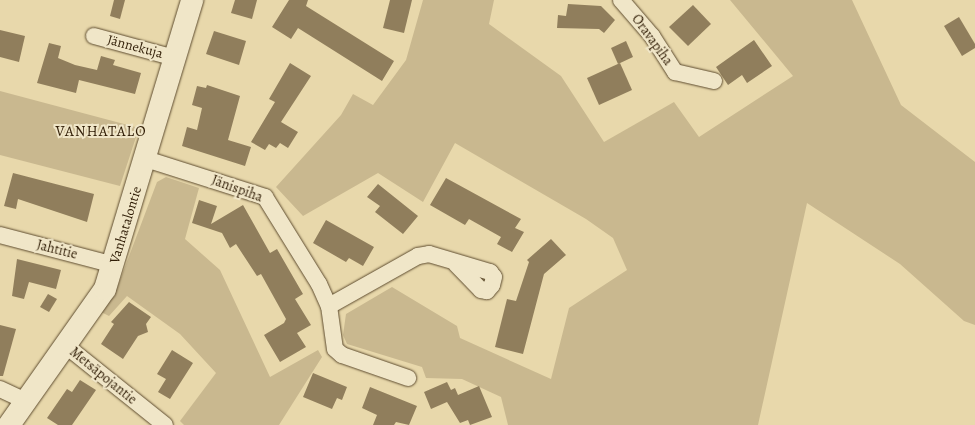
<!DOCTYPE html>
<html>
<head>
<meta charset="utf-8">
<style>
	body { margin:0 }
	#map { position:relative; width:975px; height:425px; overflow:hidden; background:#e8d8ab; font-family:Alegreya,serif }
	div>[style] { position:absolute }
	.green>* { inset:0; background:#c9b88f }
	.building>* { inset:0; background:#907e5c }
	.roads { filter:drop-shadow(0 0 1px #5e4c2f) drop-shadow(0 0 1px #5e4c2f) }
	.street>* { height:16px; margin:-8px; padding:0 8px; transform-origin:8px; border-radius:8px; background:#f0e6c8 }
	.secondary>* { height:22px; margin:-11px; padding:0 11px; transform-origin:11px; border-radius:11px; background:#f0e6c8 }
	span { translate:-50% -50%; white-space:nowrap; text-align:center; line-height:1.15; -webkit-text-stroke:4px #f0e6c8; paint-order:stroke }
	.street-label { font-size:14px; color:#301d06 }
	.neighbourhood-label { font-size:15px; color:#301d06; letter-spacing:1px }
</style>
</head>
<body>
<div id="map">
	<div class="green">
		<div style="clip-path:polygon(423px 0,494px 0,489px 24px,561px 76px,604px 142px,674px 102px,699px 137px,793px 76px,730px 0,852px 0,901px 105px,975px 162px,975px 325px,964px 321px,900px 264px,807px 203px,758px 425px,508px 425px,501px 397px,462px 379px,426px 378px,422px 367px,347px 344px,343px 335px,346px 314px,392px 287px,457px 326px,460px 338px,551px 379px,569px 308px,627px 270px,613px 238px,586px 219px,455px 143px,423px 202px,378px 173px,303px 216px,276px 187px,341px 115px,353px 94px,373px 105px,406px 60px)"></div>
		<div style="clip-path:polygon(0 91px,139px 128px,120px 186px,0 155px)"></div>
		<div style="clip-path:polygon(166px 177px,199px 188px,185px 239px,220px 270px,270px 377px,318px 350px,322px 357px,279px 425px,184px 425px,180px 421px,216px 373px,180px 334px,127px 296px,109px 316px,101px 312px,117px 288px,157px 182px)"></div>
	</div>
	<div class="building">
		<div style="clip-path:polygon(114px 0,125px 0,120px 19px,110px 16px)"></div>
		<div style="clip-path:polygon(235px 0,257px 0,252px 19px,231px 13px)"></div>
		<div style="clip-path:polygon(289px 0,308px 0,306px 6px,394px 61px,382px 81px,298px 28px,291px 39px,272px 27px)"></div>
		<div style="clip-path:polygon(390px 0,412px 0,404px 33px,383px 28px)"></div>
		<div style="clip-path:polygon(568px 4px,601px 6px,615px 20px,604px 33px,599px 29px,557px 28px,558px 15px,566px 16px)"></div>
		<div style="clip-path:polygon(693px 5px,711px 24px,688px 46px,669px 27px)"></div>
		<div style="clip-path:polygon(959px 17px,975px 44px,975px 48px,962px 56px,944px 26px)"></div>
		<div style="clip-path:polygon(0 30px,25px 36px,19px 62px,0 57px)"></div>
		<div style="clip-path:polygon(214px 31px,246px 41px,239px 65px,206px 54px)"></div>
		<div style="clip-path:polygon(754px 40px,772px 66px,747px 83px,742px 75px,728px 85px,716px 67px)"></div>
		<div style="clip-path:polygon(626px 41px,633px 57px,618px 64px,611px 48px)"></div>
		<div style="clip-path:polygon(49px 43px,61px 46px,58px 58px,75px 65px,97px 70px,101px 56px,115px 60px,113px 65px,141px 73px,135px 94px,79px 80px,76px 93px,37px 83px)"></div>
		<div style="clip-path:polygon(290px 63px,311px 76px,281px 122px,298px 132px,288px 148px,280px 143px,276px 148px,269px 144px,265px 150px,251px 142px,275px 102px,269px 99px)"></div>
		<div style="clip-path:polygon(620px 63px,632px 90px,599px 105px,587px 78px)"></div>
		<div style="clip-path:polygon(207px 85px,240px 96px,228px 140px,251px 147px,245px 166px,182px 146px,187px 127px,197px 130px,202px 108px,192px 105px,197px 86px,206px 88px)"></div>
		<div style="clip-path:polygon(13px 173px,94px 194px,87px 222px,18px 199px,16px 209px,4px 206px)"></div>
		<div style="clip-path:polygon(446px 178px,521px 219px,515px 228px,524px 232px,512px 252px,497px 244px,501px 237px,469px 219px,465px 225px,430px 205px)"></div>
		<div style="clip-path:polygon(378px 184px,418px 216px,403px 234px,375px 212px,380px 206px,367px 197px)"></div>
		<div style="clip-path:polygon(199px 200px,217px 206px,211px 224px,243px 205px,270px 253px,277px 249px,303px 294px,295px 299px,311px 325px,297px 333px,306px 347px,280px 362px,264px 335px,284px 323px,286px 319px,261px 274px,257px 276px,236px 244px,230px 248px,222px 233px,192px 223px)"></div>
		<div style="clip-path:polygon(326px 220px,374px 247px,363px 266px,349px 258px,346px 262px,313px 243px)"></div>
		<div style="clip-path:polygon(551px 239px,566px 255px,544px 274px,523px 354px,495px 347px,507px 299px,516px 301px,529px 262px,527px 260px)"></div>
		<div style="clip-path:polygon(17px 259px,61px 270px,56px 289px,29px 282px,24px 299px,12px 296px)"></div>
		<div style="clip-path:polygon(48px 294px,57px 299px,49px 312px,40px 307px)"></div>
		<div style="clip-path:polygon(129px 302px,151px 317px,146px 324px,148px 332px,138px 336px,123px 359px,101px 344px,114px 324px,111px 322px)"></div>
		<div style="clip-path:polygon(0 325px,16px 329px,3px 376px,0 376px)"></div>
		<div style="clip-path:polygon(172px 350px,193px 363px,170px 399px,158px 392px,166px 379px,157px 374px)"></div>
		<div style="clip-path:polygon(313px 373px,347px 387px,342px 400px,337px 398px,332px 409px,303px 397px)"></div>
		<div style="clip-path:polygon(80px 380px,96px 390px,72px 425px,58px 425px,47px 418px,67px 389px,72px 392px)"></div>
		<div style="clip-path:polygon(447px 382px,451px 390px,455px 388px,458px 395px,479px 386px,492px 417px,470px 425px,468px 420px,460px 423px,447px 402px,431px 409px,424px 392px)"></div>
		<div style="clip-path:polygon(370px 387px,417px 406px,409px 425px,396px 422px,394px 425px,373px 425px,377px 415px,362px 408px)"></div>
	</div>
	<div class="roads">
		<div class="street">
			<div style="left:621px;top:0;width:48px;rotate:49.3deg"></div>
			<div style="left:652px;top:36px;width:43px;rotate:57.4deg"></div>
			<div style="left:675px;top:72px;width:40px;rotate:13deg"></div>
			<div style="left:94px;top:36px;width:84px;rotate:15.2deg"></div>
			<div style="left:146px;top:159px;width:125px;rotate:17.7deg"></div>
			<div style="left:265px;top:197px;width:102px;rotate:58.2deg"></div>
			<div style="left:319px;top:284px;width:24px;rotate:66deg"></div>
			<div style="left:329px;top:306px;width:43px;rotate:82.1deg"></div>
			<div style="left:335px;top:349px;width:9px;rotate:41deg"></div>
			<div style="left:342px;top:355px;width:70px;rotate:19.2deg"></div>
			<div style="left:0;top:235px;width:118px;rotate:14.7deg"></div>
			<div style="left:329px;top:306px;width:102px;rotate:-29.3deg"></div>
			<div style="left:418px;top:256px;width:11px;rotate:-10deg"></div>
			<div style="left:429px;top:254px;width:64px;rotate:16.4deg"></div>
			<div style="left:490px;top:272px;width:6px;rotate:51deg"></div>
			<div style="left:494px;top:277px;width:8px;rotate:104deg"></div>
			<div style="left:492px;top:285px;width:8px;rotate:130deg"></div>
			<div style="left:487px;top:291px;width:6px;rotate:-171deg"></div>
			<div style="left:481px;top:290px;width:36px;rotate:-134deg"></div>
			<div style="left:65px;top:345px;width:128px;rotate:38.7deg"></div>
			<div style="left:0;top:389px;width:29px;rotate:25deg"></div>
		</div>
		<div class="secondary">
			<div style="left:9px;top:425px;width:166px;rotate:-54.8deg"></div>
			<div style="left:105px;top:289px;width:302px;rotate:-73.2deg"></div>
		</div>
	</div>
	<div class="street-label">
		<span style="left:652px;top:40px;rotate:54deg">Oravapiha</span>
		<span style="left:135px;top:47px;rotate:15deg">Jännekuja</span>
		<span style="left:237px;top:189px;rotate:20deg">Jänispiha</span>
		<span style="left:126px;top:225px;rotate:-73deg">Vanhatalontie</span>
		<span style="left:57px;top:250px;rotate:14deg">Jahtitie</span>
		<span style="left:103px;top:376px;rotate:39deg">Metsäpojantie</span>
	</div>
	<div class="neighbourhood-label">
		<span style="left:101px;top:132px">VANHATALO</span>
	</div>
</div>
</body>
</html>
